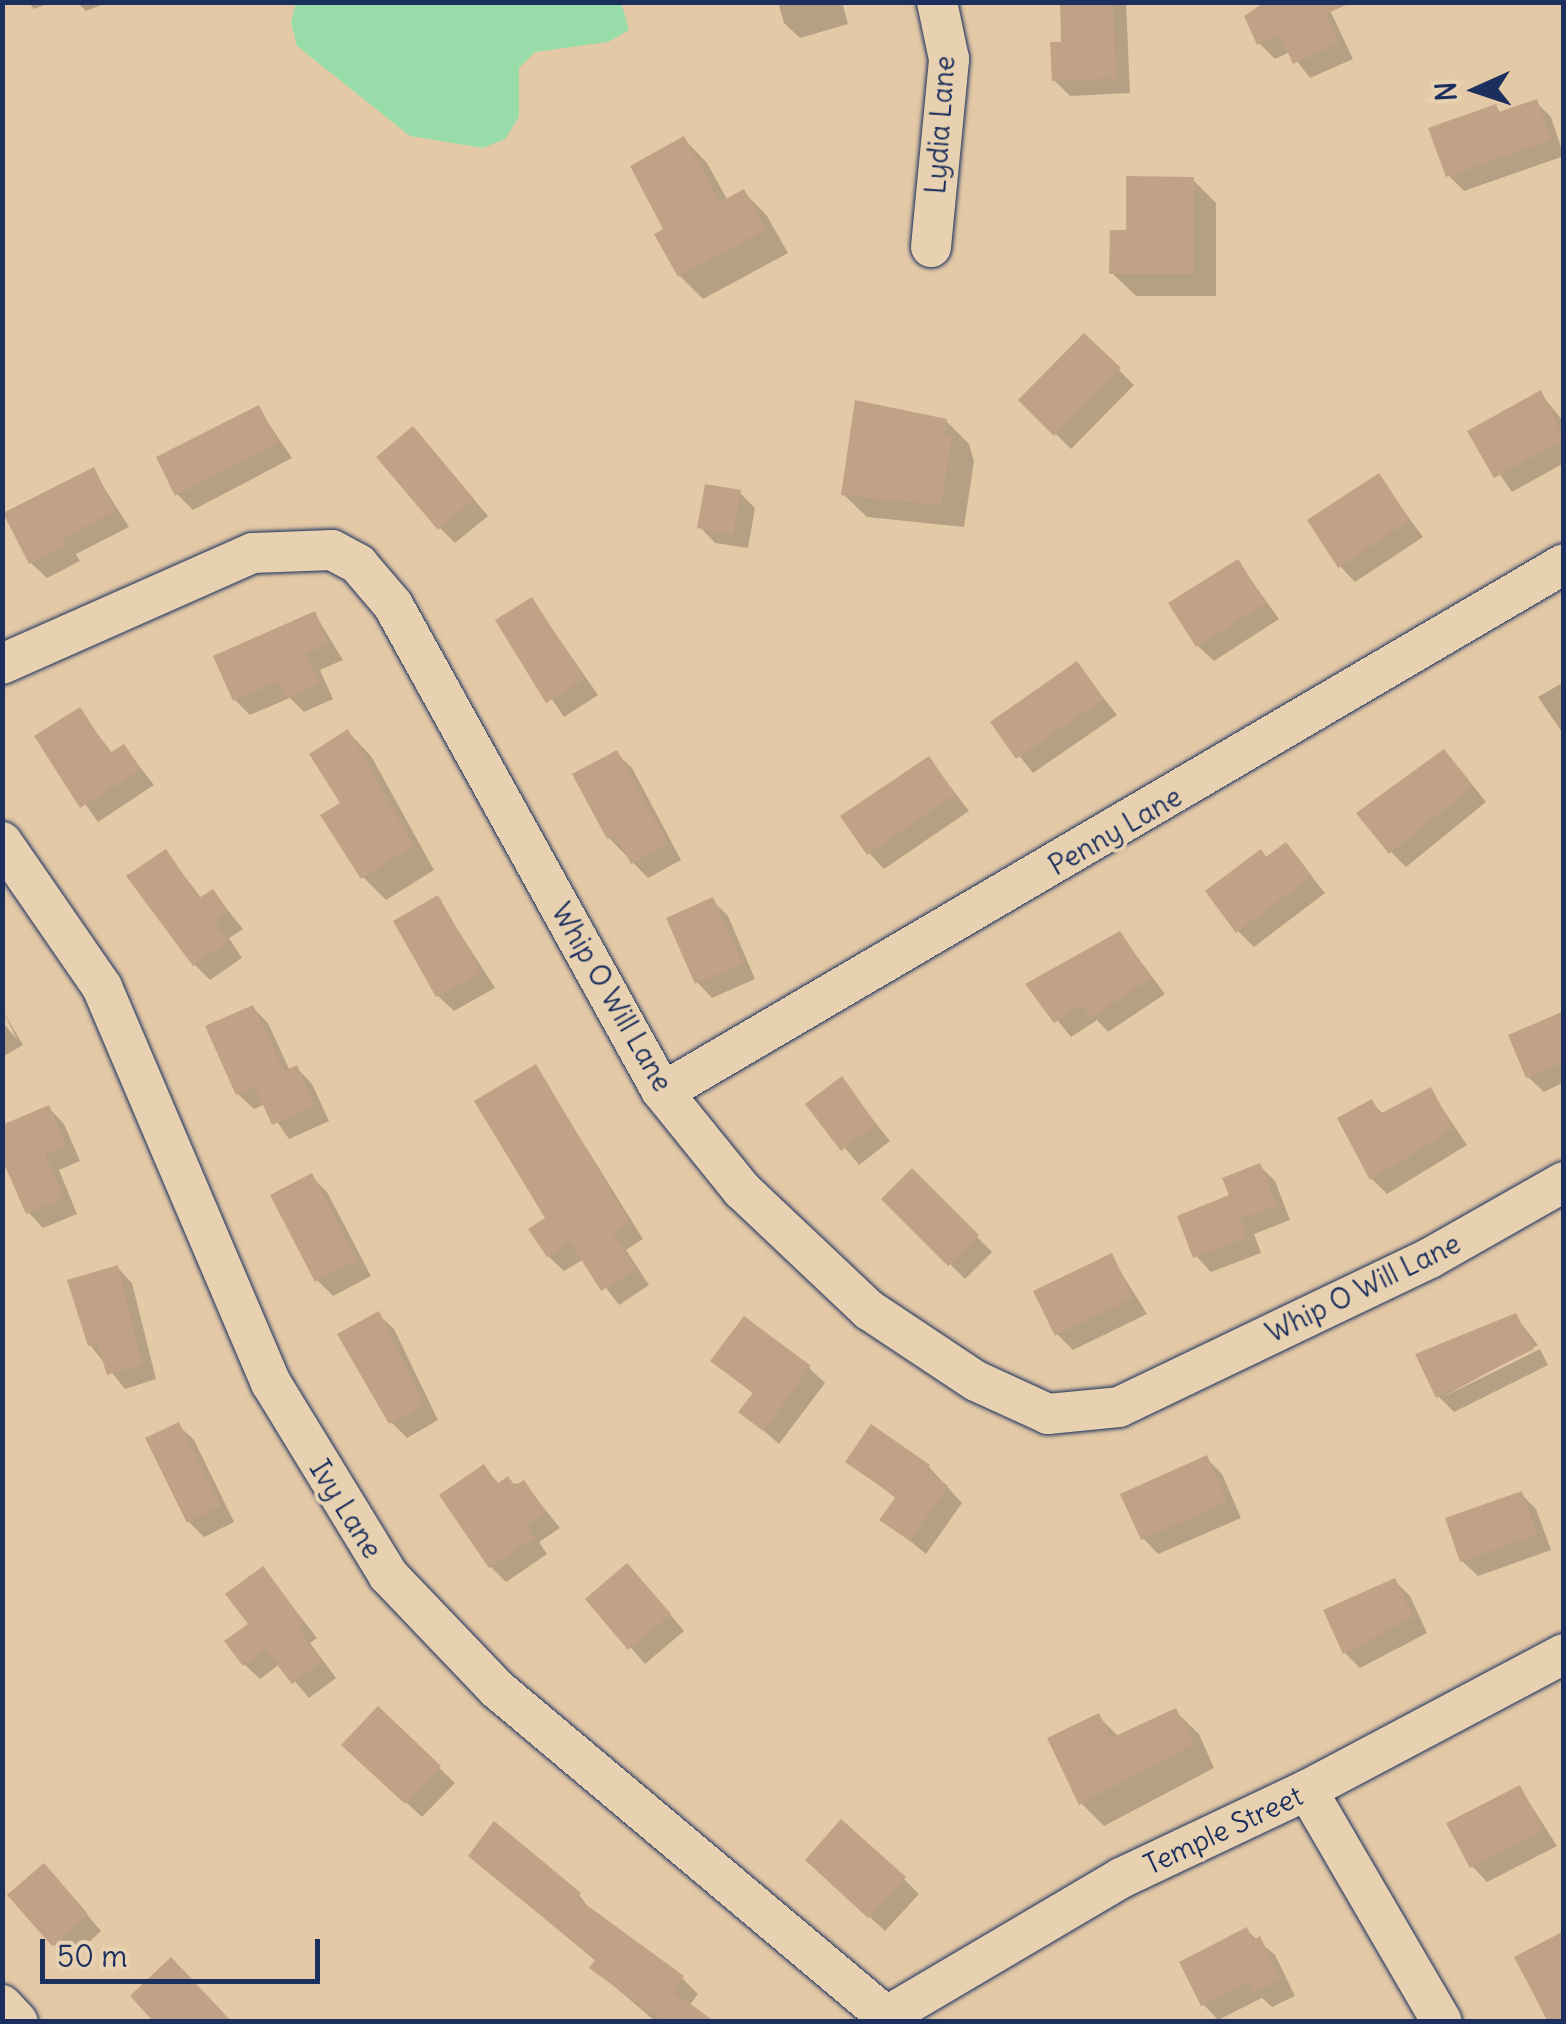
<!DOCTYPE html>
<html>
<head>
<meta charset="utf-8">
<style>
	body { margin:0 }
	#map { position:relative; width:1566px; height:2024px; overflow:hidden; background:#e4c9a6; font-family:Delius,sans-serif }
	div>[style] { position:absolute }
	.green>* { inset:0; background:#98dda9 }
	.shadow>* { inset:0; background:#0003 }
	.building>* { inset:0; background:#c2a287 }
	.roads { filter:drop-shadow(0 0 2px #1b2f5e) drop-shadow(0 0 2px #1b2f5e) }
	.minor>* { height:40px; margin:-20px; padding:0 20px; transform-origin:20px; border-radius:20px; background:#e7d1b0 }
	span { translate:-50% -50%; white-space:nowrap; text-align:center; line-height:1.15; -webkit-text-stroke:8px #e7d1b0; paint-order:stroke }
	.street-label { font-size:28px; color:#1b2f5e }
	.frame { position:absolute; inset:0; border:5px solid #1b2f5e; pointer-events:none }
	.north { position:absolute; left:1426px; top:40px; width:100px; height:100px; -webkit-text-stroke:8px #e7d1b0; paint-order:stroke; rotate:267deg; font-size:28px; font-weight:700; line-height:40px; text-align:center; color:#1b2f5e }
	.north::after { content:''; display:block; margin:auto; width:35px; height:45px; background:#1b2f5e; clip-path:polygon(50% 0,100% 100%,50% 72%,0 100%) }
	.scale { position:absolute; left:40px; top:1939px; width:280px; height:45px; box-sizing:border-box; border:5px solid #1b2f5e; border-top:0; padding-left:12px; font-size:30px; line-height:35px; white-space:nowrap; color:#1b2f5e; -webkit-text-stroke:8px #e7d1b0; paint-order:stroke }
</style>
</head>
<body>
<div id="map">
	<div class="green">
		<div style="clip-path:polygon(621px 2px,629px 30px,608px 42px,535px 52px,519px 68px,519px 117px,505px 139px,483px 148px,410px 136px,297px 46px,291px 22px,296px 3px)"></div>
	</div>
	<div class="shadow">
		<div style="clip-path:polygon(28px 2px,52px 2px,34px 9px)"></div>
		<div style="clip-path:polygon(77px 2px,109px 2px,86px 11px)"></div>
		<div style="clip-path:polygon(778px 2px,842px 2px,848px 24px,800px 38px,784px 23px)"></div>
		<div style="clip-path:polygon(1062px 2px,1126px 2px,1130px 93px,1070px 96px,1054px 80px,1064px 44px)"></div>
		<div style="clip-path:polygon(1326px 2px,1353px 59px,1310px 78px,1290px 52px,1275px 59px,1259px 43px)"></div>
		<div style="clip-path:polygon(1536px 102px,1551px 117px,1564px 156px,1464px 191px,1448px 175px,1495px 107px,1502px 114px)"></div>
		<div style="clip-path:polygon(684px 139px,707px 163px,728px 201px,744px 192px,767px 216px,788px 253px,703px 299px,680px 276px,667px 230px)"></div>
		<div style="clip-path:polygon(1192px 179px,1216px 203px,1216px 296px,1136px 296px,1112px 273px,1129px 233px)"></div>
		<div style="clip-path:polygon(1084px 336px,1134px 385px,1071px 449px,1022px 400px)"></div>
		<div style="clip-path:polygon(1540px 393px,1564px 422px,1564px 463px,1512px 492px,1471px 432px)"></div>
		<div style="clip-path:polygon(258px 408px,292px 458px,193px 510px,177px 494px)"></div>
		<div style="clip-path:polygon(946px 421px,969px 444px,974px 461px,964px 527px,867px 517px,843px 494px)"></div>
		<div style="clip-path:polygon(428px 445px,488px 516px,455px 543px,440px 528px)"></div>
		<div style="clip-path:polygon(93px 470px,129px 527px,76px 554px,80px 561px,47px 578px,31px 563px)"></div>
		<div style="clip-path:polygon(1378px 476px,1423px 537px,1355px 582px,1340px 566px)"></div>
		<div style="clip-path:polygon(739px 492px,755px 508px,748px 548px,715px 543px,700px 527px)"></div>
		<div style="clip-path:polygon(1238px 562px,1279px 619px,1214px 661px,1198px 646px)"></div>
		<div style="clip-path:polygon(532px 600px,598px 695px,564px 717px,499px 621px)"></div>
		<div style="clip-path:polygon(315px 614px,343px 660px,320px 670px,333px 699px,304px 712px,290px 698px,250px 715px,235px 700px)"></div>
		<div style="clip-path:polygon(1077px 664px,1117px 715px,1033px 773px,993px 723px)"></div>
		<div style="clip-path:polygon(1564px 682px,1564px 735px,1538px 697px)"></div>
		<div style="clip-path:polygon(79px 710px,113px 754px,124px 747px,154px 785px,98px 822px,38px 737px)"></div>
		<div style="clip-path:polygon(348px 732px,371px 756px,434px 870px,386px 900px,363px 877px,344px 804px)"></div>
		<div style="clip-path:polygon(616px 753px,632px 768px,681px 860px,648px 878px,609px 838px)"></div>
		<div style="clip-path:polygon(929px 759px,969px 811px,884px 869px,869px 853px)"></div>
		<div style="clip-path:polygon(1459px 768px,1486px 802px,1406px 867px,1391px 852px)"></div>
		<div style="clip-path:polygon(1286px 845px,1325px 893px,1254px 947px,1238px 931px,1267px 859px)"></div>
		<div style="clip-path:polygon(166px 852px,202px 899px,213px 892px,243px 929px,229px 938px,242px 958px,210px 980px,195px 965px)"></div>
		<div style="clip-path:polygon(438px 899px,495px 988px,454px 1011px,438px 996px)"></div>
		<div style="clip-path:polygon(712px 900px,728px 916px,755px 979px,712px 998px,697px 982px)"></div>
		<div style="clip-path:polygon(1120px 934px,1165px 994px,1108px 1032px,1097px 1020px,1071px 1037px,1029px 985px)"></div>
		<div style="clip-path:polygon(253px 1008px,268px 1023px,290px 1071px,297px 1068px,312px 1084px,329px 1121px,289px 1139px,265px 1104px,254px 1109px,238px 1094px)"></div>
		<div style="clip-path:polygon(2px 1009px,23px 1045px,2px 1057px,2px 1022px,17px 1039px)"></div>
		<div style="clip-path:polygon(1564px 1013px,1564px 1082px,1544px 1092px,1528px 1077px)"></div>
		<div style="clip-path:polygon(536px 1067px,643px 1239px,626px 1250px,649px 1285px,619px 1305px,584px 1259px,564px 1271px,548px 1256px)"></div>
		<div style="clip-path:polygon(841px 1080px,890px 1141px,859px 1165px,809px 1104px)"></div>
		<div style="clip-path:polygon(1430px 1090px,1467px 1145px,1387px 1194px,1372px 1179px,1372px 1102px,1384px 1115px)"></div>
		<div style="clip-path:polygon(49px 1108px,64px 1124px,80px 1161px,59px 1170px,77px 1214px,43px 1228px,28px 1212px)"></div>
		<div style="clip-path:polygon(1260px 1166px,1275px 1181px,1290px 1220px,1254px 1234px,1261px 1253px,1211px 1272px,1196px 1256px)"></div>
		<div style="clip-path:polygon(912px 1172px,992px 1252px,965px 1279px,885px 1199px)"></div>
		<div style="clip-path:polygon(311px 1176px,327px 1192px,371px 1276px,333px 1296px,317px 1280px)"></div>
		<div style="clip-path:polygon(1111px 1256px,1147px 1314px,1073px 1350px,1057px 1334px)"></div>
		<div style="clip-path:polygon(117px 1267px,132px 1283px,156px 1379px,125px 1389px,90px 1345px)"></div>
		<div style="clip-path:polygon(378px 1314px,394px 1329px,438px 1420px,407px 1438px,391px 1422px)"></div>
		<div style="clip-path:polygon(1515px 1316px,1538px 1345px,1441px 1398px,1540px 1349px,1548px 1365px,1454px 1412px,1438px 1396px,1418px 1356px)"></div>
		<div style="clip-path:polygon(714px 1361px,809px 1368px,825px 1383px,779px 1444px,742px 1412px,755px 1395px)"></div>
		<div style="clip-path:polygon(178px 1425px,194px 1440px,234px 1522px,204px 1537px,189px 1522px)"></div>
		<div style="clip-path:polygon(1206px 1458px,1222px 1474px,1241px 1518px,1158px 1554px,1143px 1538px)"></div>
		<div style="clip-path:polygon(848px 1461px,928px 1466px,962px 1503px,926px 1554px,883px 1519px,897px 1499px)"></div>
		<div style="clip-path:polygon(484px 1467px,500px 1485px,524px 1483px,560px 1528px,539px 1542px,547px 1554px,506px 1582px,491px 1567px)"></div>
		<div style="clip-path:polygon(1521px 1494px,1536px 1509px,1551px 1550px,1478px 1576px,1462px 1561px)"></div>
		<div style="clip-path:polygon(263px 1569px,317px 1638px,310px 1643px,336px 1678px,309px 1698px,280px 1664px,260px 1679px,244px 1664px)"></div>
		<div style="clip-path:polygon(1395px 1581px,1410px 1596px,1427px 1633px,1360px 1668px,1345px 1653px)"></div>
		<div style="clip-path:polygon(643px 1582px,684px 1631px,645px 1664px,589px 1599px)"></div>
		<div style="clip-path:polygon(378px 1709px,455px 1783px,422px 1817px,360px 1760px)"></div>
		<div style="clip-path:polygon(1175px 1711px,1199px 1734px,1214px 1768px,1104px 1826px,1081px 1803px,1098px 1716px,1119px 1737px)"></div>
		<div style="clip-path:polygon(1520px 1788px,1557px 1846px,1487px 1882px,1472px 1866px)"></div>
		<div style="clip-path:polygon(471px 1856px,579px 1895px,593px 1913px,682px 1978px,698px 1994px,689px 2006px,710px 2022px,656px 2022px,593px 1968px,597px 1962px)"></div>
		<div style="clip-path:polygon(824px 1875px,904px 1879px,919px 1894px,885px 1931px)"></div>
		<div style="clip-path:polygon(59px 1882px,101px 1931px,69px 1960px,53px 1944px)"></div>
		<div style="clip-path:polygon(1246px 1930px,1275px 1955px,1295px 1996px,1272px 2007px,1262px 1998px,1218px 2020px,1203px 2004px)"></div>
	</div>
	<div class="building">
		<div style="clip-path:polygon(1060px 2px,1113px 2px,1116px 78px,1052px 81px,1050px 42px,1061px 42px)"></div>
		<div style="clip-path:polygon(1265px 2px,1353px 2px,1326px 14px,1339px 43px,1293px 64px,1280px 35px,1257px 45px,1244px 16px)"></div>
		<div style="clip-path:polygon(1537px 99px,1551px 140px,1446px 177px,1428px 128px,1496px 104px,1499px 112px)"></div>
		<div style="clip-path:polygon(684px 136px,720px 202px,744px 189px,766px 229px,678px 277px,654px 234px,663px 229px,630px 166px)"></div>
		<div style="clip-path:polygon(1126px 176px,1194px 177px,1194px 274px,1109px 274px,1110px 230px,1126px 230px)"></div>
		<div style="clip-path:polygon(1084px 333px,1121px 368px,1054px 436px,1018px 400px)"></div>
		<div style="clip-path:polygon(1541px 390px,1564px 440px,1494px 478px,1467px 431px)"></div>
		<div style="clip-path:polygon(855px 400px,947px 419px,945px 434px,952px 435px,941px 505px,841px 495px)"></div>
		<div style="clip-path:polygon(259px 405px,278px 442px,175px 496px,156px 457px)"></div>
		<div style="clip-path:polygon(413px 426px,474px 499px,438px 530px,376px 457px)"></div>
		<div style="clip-path:polygon(94px 467px,115px 511px,62px 538px,66px 545px,29px 564px,3px 513px)"></div>
		<div style="clip-path:polygon(1379px 473px,1410px 520px,1338px 568px,1307px 520px)"></div>
		<div style="clip-path:polygon(705px 484px,741px 490px,733px 534px,697px 528px)"></div>
		<div style="clip-path:polygon(1238px 559px,1266px 603px,1196px 647px,1168px 603px)"></div>
		<div style="clip-path:polygon(532px 597px,584px 679px,546px 703px,495px 620px)"></div>
		<div style="clip-path:polygon(315px 611px,329px 644px,306px 654px,319px 683px,286px 698px,279px 681px,233px 701px,213px 656px)"></div>
		<div style="clip-path:polygon(1077px 661px,1104px 699px,1016px 759px,990px 722px)"></div>
		<div style="clip-path:polygon(80px 707px,110px 753px,124px 744px,141px 769px,80px 808px,34px 736px)"></div>
		<div style="clip-path:polygon(348px 729px,413px 845px,361px 879px,320px 815px,340px 803px,309px 754px)"></div>
		<div style="clip-path:polygon(1444px 749px,1473px 786px,1389px 854px,1356px 813px)"></div>
		<div style="clip-path:polygon(617px 750px,668px 844px,631px 864px,615px 835px,607px 839px,572px 774px)"></div>
		<div style="clip-path:polygon(929px 756px,955px 794px,867px 855px,840px 816px)"></div>
		<div style="clip-path:polygon(1286px 842px,1312px 876px,1236px 933px,1205px 891px,1261px 849px,1266px 857px)"></div>
		<div style="clip-path:polygon(166px 849px,199px 898px,213px 889px,229px 912px,215px 922px,229px 941px,193px 966px,126px 876px)"></div>
		<div style="clip-path:polygon(438px 895px,481px 972px,436px 997px,393px 921px)"></div>
		<div style="clip-path:polygon(713px 897px,742px 963px,695px 984px,666px 918px)"></div>
		<div style="clip-path:polygon(1120px 931px,1151px 978px,1091px 1018px,1082px 1005px,1054px 1023px,1025px 984px)"></div>
		<div style="clip-path:polygon(253px 1005px,284px 1071px,297px 1065px,315px 1105px,272px 1125px,255px 1087px,236px 1095px,205px 1026px)"></div>
		<div style="clip-path:polygon(1564px 1011px,1564px 1062px,1526px 1078px,1508px 1035px)"></div>
		<div style="clip-path:polygon(536px 1064px,630px 1223px,613px 1234px,636px 1269px,601px 1291px,570px 1242px,547px 1257px,528px 1229px,545px 1218px,474px 1101px)"></div>
		<div style="clip-path:polygon(842px 1076px,876px 1124px,841px 1151px,805px 1104px)"></div>
		<div style="clip-path:polygon(1431px 1087px,1453px 1129px,1370px 1180px,1337px 1118px,1372px 1099px,1380px 1114px)"></div>
		<div style="clip-path:polygon(49px 1105px,66px 1145px,45px 1154px,64px 1198px,26px 1214px,2px 1159px,2px 1125px)"></div>
		<div style="clip-path:polygon(1260px 1163px,1277px 1205px,1240px 1219px,1247px 1237px,1193px 1258px,1177px 1216px,1229px 1195px,1222px 1178px)"></div>
		<div style="clip-path:polygon(912px 1168px,979px 1235px,948px 1266px,881px 1199px)"></div>
		<div style="clip-path:polygon(312px 1173px,357px 1260px,315px 1282px,270px 1195px)"></div>
		<div style="clip-path:polygon(1112px 1253px,1133px 1298px,1055px 1336px,1033px 1291px)"></div>
		<div style="clip-path:polygon(118px 1265px,142px 1364px,107px 1375px,97px 1343px,88px 1346px,67px 1280px)"></div>
		<div style="clip-path:polygon(379px 1311px,424px 1404px,389px 1424px,337px 1334px)"></div>
		<div style="clip-path:polygon(1516px 1313px,1534px 1349px,1436px 1398px,1415px 1354px)"></div>
		<div style="clip-path:polygon(744px 1316px,811px 1366px,763px 1431px,738px 1412px,753px 1393px,710px 1361px)"></div>
		<div style="clip-path:polygon(179px 1422px,221px 1506px,187px 1523px,145px 1438px)"></div>
		<div style="clip-path:polygon(871px 1424px,930px 1465px,926px 1470px,948px 1486px,910px 1541px,879px 1520px,896px 1497px,845px 1462px)"></div>
		<div style="clip-path:polygon(1207px 1455px,1227px 1502px,1141px 1540px,1120px 1494px)"></div>
		<div style="clip-path:polygon(484px 1464px,497px 1484px,508px 1476px,515px 1486px,524px 1480px,546px 1512px,526px 1526px,534px 1538px,489px 1568px,439px 1495px)"></div>
		<div style="clip-path:polygon(1522px 1491px,1537px 1535px,1460px 1562px,1445px 1518px)"></div>
		<div style="clip-path:polygon(627px 1563px,671px 1614px,628px 1650px,585px 1599px)"></div>
		<div style="clip-path:polygon(263px 1566px,304px 1622px,297px 1627px,322px 1661px,292px 1684px,265px 1649px,243px 1666px,224px 1641px,248px 1624px,225px 1594px)"></div>
		<div style="clip-path:polygon(1395px 1578px,1413px 1617px,1343px 1654px,1323px 1610px)"></div>
		<div style="clip-path:polygon(378px 1706px,441px 1766px,405px 1804px,341px 1745px)"></div>
		<div style="clip-path:polygon(1176px 1708px,1193px 1744px,1079px 1805px,1047px 1738px,1099px 1713px,1111px 1738px)"></div>
		<div style="clip-path:polygon(1520px 1785px,1543px 1830px,1470px 1868px,1446px 1823px)"></div>
		<div style="clip-path:polygon(841px 1819px,906px 1877px,868px 1918px,805px 1860px)"></div>
		<div style="clip-path:polygon(494px 1821px,581px 1893px,577px 1898px,684px 1976px,673px 1991px,715px 2022px,663px 2022px,589px 1968px,595px 1960px,468px 1856px)"></div>
		<div style="clip-path:polygon(44px 1863px,88px 1914px,52px 1946px,7px 1895px)"></div>
		<div style="clip-path:polygon(1247px 1927px,1253px 1940px,1260px 1936px,1281px 1980px,1254px 1993px,1249px 1982px,1201px 2006px,1179px 1962px)"></div>
		<div style="clip-path:polygon(1564px 1931px,1564px 2022px,1548px 2022px,1514px 1957px)"></div>
		<div style="clip-path:polygon(171px 1957px,232px 2022px,154px 2022px,130px 1996px)"></div>
	</div>
	<div class="roads">
		<div class="minor">
			<div style="left:931px;top:247px;width:189px;rotate:-84.5deg"></div>
			<div style="left:949px;top:59px;width:58px;rotate:-101.9deg"></div>
			<div style="left:2px;top:664px;width:274px;rotate:-23.9deg"></div>
			<div style="left:253px;top:553px;width:79px;rotate:-2.2deg"></div>
			<div style="left:332px;top:550px;width:30px;rotate:28deg"></div>
			<div style="left:358px;top:564px;width:54px;rotate:49.5deg"></div>
			<div style="left:393px;top:605px;width:554px;rotate:61.08deg"></div>
			<div style="left:661px;top:1090px;width:129px;rotate:51deg"></div>
			<div style="left:742px;top:1190px;width:175px;rotate:43.4deg"></div>
			<div style="left:869px;top:1310px;width:128px;rotate:33.6deg"></div>
			<div style="left:976px;top:1381px;width:79px;rotate:24.6deg"></div>
			<div style="left:1048px;top:1414px;width:71px;rotate:-5.6deg"></div>
			<div style="left:1119px;top:1407px;width:345px;rotate:-25.6deg"></div>
			<div style="left:1430px;top:1258px;width:154px;rotate:-29.6deg"></div>
			<div style="left:2px;top:842px;width:176px;rotate:55.4deg"></div>
			<div style="left:102px;top:987px;width:431px;rotate:66.9deg"></div>
			<div style="left:271px;top:1383px;width:225px;rotate:58.6deg"></div>
			<div style="left:388px;top:1575px;width:158px;rotate:46.3deg"></div>
			<div style="left:497px;top:1689px;width:517px;rotate:40.06deg"></div>
			<div style="left:663px;top:1092px;width:1044px;rotate:-30.37deg"></div>
			<div style="left:1307px;top:1790px;width:268px;rotate:59.8deg"></div>
			<div style="left:2px;top:2005px;width:23px;rotate:47deg"></div>
			<div style="left:887px;top:2016px;width:272px;rotate:-30.5deg"></div>
			<div style="left:1121px;top:1878px;width:206px;rotate:-25.3deg"></div>
			<div style="left:1307px;top:1790px;width:291px;rotate:-27.9deg"></div>
		</div>
	</div>
	<div class="street-label">
		<span style="left:940px;top:125px;rotate:-86deg">Lydia Lane</span>
		<span style="left:1115px;top:831px;rotate:-30deg">Penny Lane</span>
		<span style="left:612px;top:997px;rotate:60deg">Whip O Will Lane</span>
		<span style="left:1363px;top:1288px;rotate:-26deg">Whip O Will Lane</span>
		<span style="left:346px;top:1509px;rotate:58deg">Ivy Lane</span>
		<span style="left:1223px;top:1830px;rotate:-25deg">Temple Street</span>
	</div>
	<div class="frame"></div>
	<div class="north">N</div>
	<div class="scale">50 m</div>
</div>
</body>
</html>
